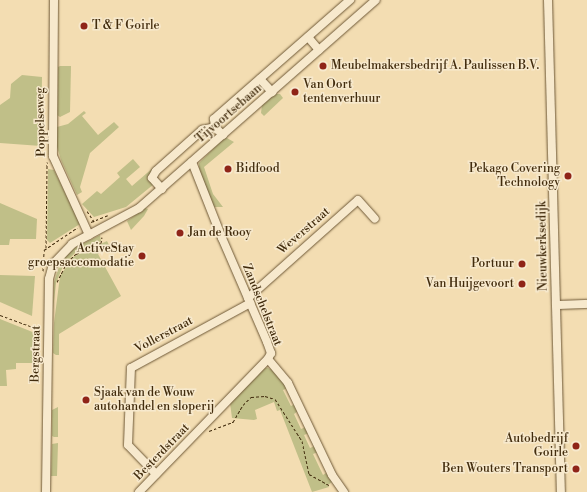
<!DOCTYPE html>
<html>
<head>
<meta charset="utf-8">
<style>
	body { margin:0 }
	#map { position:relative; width:587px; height:492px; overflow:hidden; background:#f3ddb2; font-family:"Libre Bodoni",serif }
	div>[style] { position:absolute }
	.green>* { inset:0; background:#c0bf88 }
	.path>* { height:1px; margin-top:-0.5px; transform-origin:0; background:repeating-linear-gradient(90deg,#422c0d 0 3px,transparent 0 5px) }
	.roads { filter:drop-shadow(0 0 1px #6e5836) drop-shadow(0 0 1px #6e5836) }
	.minor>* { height:8px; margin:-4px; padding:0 4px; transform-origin:4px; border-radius:4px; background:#f7e9cd }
	.dots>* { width:11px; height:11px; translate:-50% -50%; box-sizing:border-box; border:2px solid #f7e9cd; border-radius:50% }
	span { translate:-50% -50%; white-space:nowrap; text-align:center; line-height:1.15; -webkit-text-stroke:3px #f7e9cd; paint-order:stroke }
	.poi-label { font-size:12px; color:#422c0d }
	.left { translate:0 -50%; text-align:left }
	.right { translate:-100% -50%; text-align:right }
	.street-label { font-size:12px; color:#422c0d }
</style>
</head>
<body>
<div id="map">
	<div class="green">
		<div style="clip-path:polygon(60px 66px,71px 66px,70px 112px,60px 117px,57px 115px,58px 67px)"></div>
		<div style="clip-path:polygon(22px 75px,42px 77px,41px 146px,0 143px,0 105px,10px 98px,11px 84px)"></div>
		<div style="clip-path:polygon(275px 94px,280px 94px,283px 98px,264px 116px,261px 113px,262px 105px)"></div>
		<div style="clip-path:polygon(84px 111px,86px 113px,82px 116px,98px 135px,114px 122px,119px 127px,90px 153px,80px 187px,82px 192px,77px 195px,61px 160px,57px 147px,57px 127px,68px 124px)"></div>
		<div style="clip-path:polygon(225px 137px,234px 142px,204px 167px,213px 194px,223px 207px,214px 207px,199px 169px,199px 163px)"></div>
		<div style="clip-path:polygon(133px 159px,140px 167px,126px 179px,132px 186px,154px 167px,154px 184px,126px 207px,94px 217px,82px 204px,97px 191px,101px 194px,120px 177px,117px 173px)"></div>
		<div style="clip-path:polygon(48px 169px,54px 170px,80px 224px,50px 243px,47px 240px)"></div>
		<div style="clip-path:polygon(0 203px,37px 219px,36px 239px,10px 239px,9px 245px,0 245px)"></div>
		<div style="clip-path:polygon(145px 208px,148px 209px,144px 216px,131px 230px,127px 221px)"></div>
		<div style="clip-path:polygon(100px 235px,101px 241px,75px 253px,64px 264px,56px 283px,53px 310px,54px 282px,60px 264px,71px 250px)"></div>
		<div style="clip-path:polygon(107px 241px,110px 247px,98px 254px,121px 296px,59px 334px,59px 355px,56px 355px,53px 353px,54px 323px,60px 276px,73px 257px)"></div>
		<div style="clip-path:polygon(0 275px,35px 276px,32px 316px,0 302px)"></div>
		<div style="clip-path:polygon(0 319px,40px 335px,39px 363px,16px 363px,16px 369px,6px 370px,7px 386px,0 386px)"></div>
		<div style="clip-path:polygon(264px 367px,271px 369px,288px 388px,283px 390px,291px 406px,295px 404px,298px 411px,294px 414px,301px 429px,306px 427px,309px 433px,304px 435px,310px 448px,315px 446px,318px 452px,313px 454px,323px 475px,326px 473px,332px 482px,328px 485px,329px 487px,312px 492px,280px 410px,277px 411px,274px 402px,255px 410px,257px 419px,254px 420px,232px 418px,230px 403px)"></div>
		<div style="clip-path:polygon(58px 407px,58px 437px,54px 437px,52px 436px,52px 410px)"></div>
		<div style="clip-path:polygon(58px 443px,57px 476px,51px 476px,52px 444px)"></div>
	</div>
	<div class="path">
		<div style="left:87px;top:211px;width:14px;rotate:56deg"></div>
		<div style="left:91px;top:222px;width:18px;rotate:-22deg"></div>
		<div style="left:46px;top:248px;width:86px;rotate:-89.3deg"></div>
		<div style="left:43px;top:271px;width:21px;rotate:-87deg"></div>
		<div style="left:44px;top:250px;width:40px;rotate:-34deg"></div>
		<div style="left:57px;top:282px;width:22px;rotate:-63deg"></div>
		<div style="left:67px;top:262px;width:12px;rotate:-42deg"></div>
		<div style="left:76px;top:254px;width:27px;rotate:-24deg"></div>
		<div style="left:101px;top:243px;width:6px;rotate:-81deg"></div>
		<div style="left:0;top:315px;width:44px;rotate:20.1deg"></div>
		<div style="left:209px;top:431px;width:26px;rotate:-21deg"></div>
		<div style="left:233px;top:422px;width:20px;rotate:-60deg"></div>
		<div style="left:243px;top:405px;width:11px;rotate:-45deg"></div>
		<div style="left:251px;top:397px;width:14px;rotate:-4deg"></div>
		<div style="left:265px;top:396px;width:10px;rotate:17deg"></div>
		<div style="left:275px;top:399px;width:50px;rotate:57.3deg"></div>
		<div style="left:302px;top:441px;width:34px;rotate:78deg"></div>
		<div style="left:309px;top:474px;width:23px;rotate:29deg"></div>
	</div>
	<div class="roads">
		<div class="minor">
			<div style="left:54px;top:0;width:156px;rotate:90.4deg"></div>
			<div style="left:53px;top:156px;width:87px;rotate:65.5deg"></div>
			<div style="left:548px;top:0;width:492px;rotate:88.5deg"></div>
			<div style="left:308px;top:37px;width:17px;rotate:50deg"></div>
			<div style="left:260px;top:79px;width:18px;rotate:47deg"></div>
			<div style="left:223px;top:135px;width:11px;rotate:-135deg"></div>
			<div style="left:215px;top:127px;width:8px;rotate:-97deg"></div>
			<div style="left:214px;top:119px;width:181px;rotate:-41.2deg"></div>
			<div style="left:192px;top:162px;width:82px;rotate:68.5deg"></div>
			<div style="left:222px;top:238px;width:113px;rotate:66.6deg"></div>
			<div style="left:267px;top:342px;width:12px;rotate:70deg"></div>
			<div style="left:271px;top:353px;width:7px;rotate:117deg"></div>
			<div style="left:268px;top:359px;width:31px;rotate:50deg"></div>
			<div style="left:288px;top:383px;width:102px;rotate:64.4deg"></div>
			<div style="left:332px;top:475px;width:21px;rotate:55deg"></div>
			<div style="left:162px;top:189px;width:15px;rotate:-132deg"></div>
			<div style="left:152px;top:178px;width:8px;rotate:-60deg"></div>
			<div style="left:156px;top:171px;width:62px;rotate:-41.7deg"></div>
			<div style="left:202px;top:130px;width:13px;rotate:-13deg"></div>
			<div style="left:248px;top:298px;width:147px;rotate:-41.7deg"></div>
			<div style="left:358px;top:200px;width:25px;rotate:48deg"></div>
			<div style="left:556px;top:305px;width:31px;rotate:-2deg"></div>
			<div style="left:156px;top:474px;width:40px;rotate:-134deg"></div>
			<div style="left:128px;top:445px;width:77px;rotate:-87.8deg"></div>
			<div style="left:131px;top:368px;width:136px;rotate:-28.6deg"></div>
			<div style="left:46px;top:492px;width:213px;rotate:-89.2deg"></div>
			<div style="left:49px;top:279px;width:16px;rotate:-75deg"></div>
			<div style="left:53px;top:264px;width:28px;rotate:-46deg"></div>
			<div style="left:72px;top:244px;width:76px;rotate:-28.2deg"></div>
			<div style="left:139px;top:208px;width:315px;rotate:-41.3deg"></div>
			<div style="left:139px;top:492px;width:185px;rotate:-45.9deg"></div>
		</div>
	</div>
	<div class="dots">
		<div style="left:84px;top:26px;background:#8f2418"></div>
		<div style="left:323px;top:66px;background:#8f2418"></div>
		<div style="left:295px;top:92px;background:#8f2418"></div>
		<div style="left:228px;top:169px;background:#8f2418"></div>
		<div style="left:568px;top:176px;background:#8f2418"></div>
		<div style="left:180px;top:233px;background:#8f2418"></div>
		<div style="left:142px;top:256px;background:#8f2418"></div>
		<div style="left:522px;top:264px;background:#8f2418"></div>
		<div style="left:522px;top:284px;background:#8f2418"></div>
		<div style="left:86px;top:400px;background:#8f2418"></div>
		<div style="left:576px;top:446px;background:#8f2418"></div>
		<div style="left:576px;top:469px;background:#8f2418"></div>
	</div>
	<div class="poi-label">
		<span class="left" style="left:92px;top:26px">T &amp; F Goirle</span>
		<span class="left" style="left:331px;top:66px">Meubelmakersbedrijf A. Paulissen B.V.</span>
		<span class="left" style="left:303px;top:92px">Van Oort<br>tentenverhuur</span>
		<span class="left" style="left:236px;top:169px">Bidfood</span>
		<span class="right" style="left:560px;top:176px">Pekago Covering<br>Technology</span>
		<span class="left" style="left:188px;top:233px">Jan de Rooy</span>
		<span class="right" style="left:134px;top:256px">ActiveStay<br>groepsaccomodatie</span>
		<span class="right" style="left:514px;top:264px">Portuur</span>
		<span class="right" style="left:514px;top:284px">Van Huijgevoort</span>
		<span class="left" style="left:94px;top:400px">Sjaak van de Wouw<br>autohandel en sloperij</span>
		<span class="right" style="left:568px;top:446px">Autobedrijf<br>Goirle</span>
		<span class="right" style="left:568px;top:469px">Ben Wouters Transport</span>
	</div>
	<div class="street-label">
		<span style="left:229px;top:114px;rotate:-41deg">Tijvoortsebaan</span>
		<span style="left:41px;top:122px;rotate:-91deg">Poppelseweg</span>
		<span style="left:304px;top:231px;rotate:-41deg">Weverstraat</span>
		<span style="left:543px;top:246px;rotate:-91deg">Nieuwkerksedijk</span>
		<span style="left:262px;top:305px;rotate:68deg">Zandschelstraat</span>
		<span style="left:164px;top:335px;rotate:-28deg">Vollerstraat</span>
		<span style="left:36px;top:354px;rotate:-89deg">Bergstraat</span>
		<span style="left:162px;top:452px;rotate:-46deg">Besterdstraat</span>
	</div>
</div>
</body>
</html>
